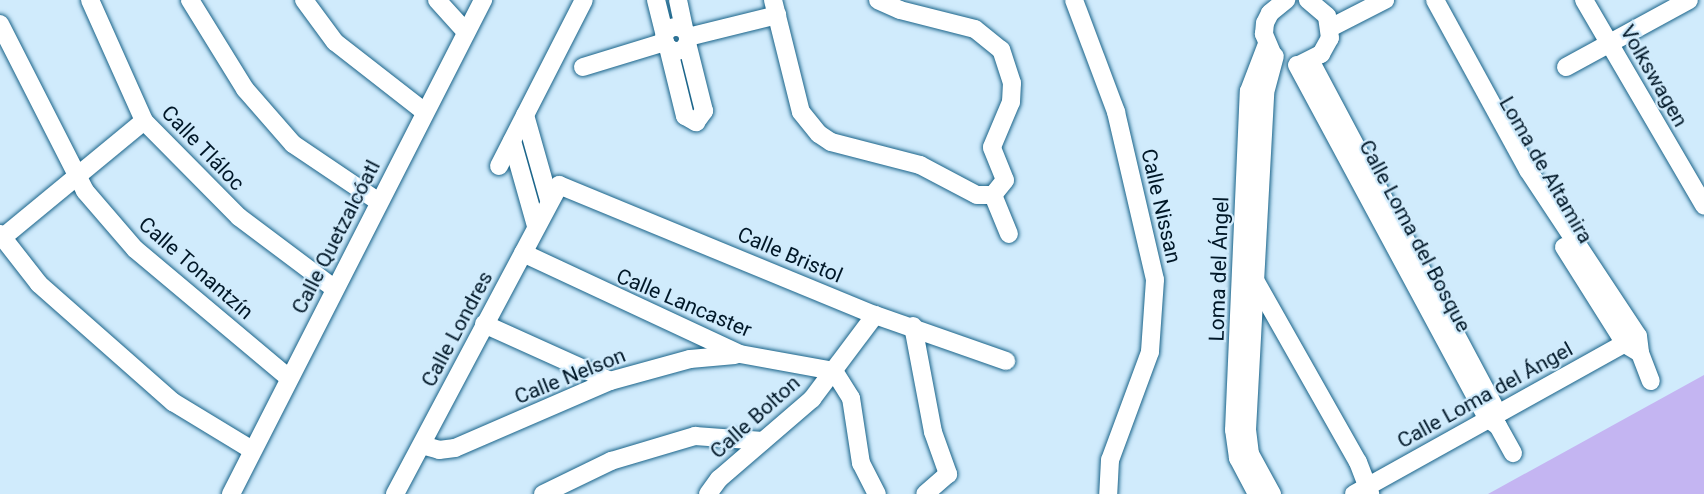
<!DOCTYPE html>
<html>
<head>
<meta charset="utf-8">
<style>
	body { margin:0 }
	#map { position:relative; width:1704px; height:494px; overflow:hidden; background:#d0ebfc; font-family:Roboto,sans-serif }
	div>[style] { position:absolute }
	.green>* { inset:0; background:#c4b5f2 }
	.roads { filter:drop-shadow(0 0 2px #196389) drop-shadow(0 0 2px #196389) }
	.minor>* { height:18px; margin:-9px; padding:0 9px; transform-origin:9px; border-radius:9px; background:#fff }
	.minor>.ring { margin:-9px; padding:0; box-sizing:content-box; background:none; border:18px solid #fff; border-radius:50% }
	span { translate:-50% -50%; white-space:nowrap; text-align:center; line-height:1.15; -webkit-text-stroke:4.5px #d0ebfc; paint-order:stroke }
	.street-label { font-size:21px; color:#001727 }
</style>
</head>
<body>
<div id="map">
	<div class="green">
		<div style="clip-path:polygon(1704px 375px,1704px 494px,1488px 494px)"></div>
	</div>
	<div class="roads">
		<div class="minor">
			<div style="left:90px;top:0;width:133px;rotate:65.9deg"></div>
			<div style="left:144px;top:121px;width:135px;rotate:45.3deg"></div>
			<div style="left:239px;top:217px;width:120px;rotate:36.9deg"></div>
			<div style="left:190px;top:0;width:105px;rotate:58.3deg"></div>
			<div style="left:245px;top:89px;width:73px;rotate:48.9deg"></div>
			<div style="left:293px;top:144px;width:104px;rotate:34deg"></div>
			<div style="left:304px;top:0;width:52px;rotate:53.6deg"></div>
			<div style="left:335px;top:42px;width:114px;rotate:37.9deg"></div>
			<div style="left:437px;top:0;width:43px;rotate:47.8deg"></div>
			<div style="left:656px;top:0;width:36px;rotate:76deg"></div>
			<div style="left:678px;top:0;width:30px;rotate:78deg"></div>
			<div style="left:773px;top:0;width:115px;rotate:76deg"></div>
			<div style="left:801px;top:112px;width:28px;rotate:51deg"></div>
			<div style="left:819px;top:134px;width:14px;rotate:34deg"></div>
			<div style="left:831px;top:142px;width:92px;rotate:14.5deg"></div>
			<div style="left:920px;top:165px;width:64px;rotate:27.8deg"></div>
			<div style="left:977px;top:195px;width:16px"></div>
			<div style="left:993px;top:195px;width:19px;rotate:-51deg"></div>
			<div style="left:1005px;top:180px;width:35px;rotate:-112deg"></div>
			<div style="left:992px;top:147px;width:49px;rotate:-67.1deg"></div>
			<div style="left:1011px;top:102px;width:19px;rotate:-87deg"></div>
			<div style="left:1012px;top:83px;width:35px;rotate:-108deg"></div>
			<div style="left:1001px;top:50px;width:33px;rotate:-141deg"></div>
			<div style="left:975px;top:29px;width:77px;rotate:-165.8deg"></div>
			<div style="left:900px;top:10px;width:24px;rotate:-156deg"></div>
			<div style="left:1074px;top:0;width:120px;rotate:69.4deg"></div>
			<div style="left:1116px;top:112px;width:172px;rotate:76.9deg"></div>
			<div style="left:1155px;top:280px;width:72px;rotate:94deg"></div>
			<div style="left:1150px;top:352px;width:115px;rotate:110.3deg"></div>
			<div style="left:1110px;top:460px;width:34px;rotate:93deg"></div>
			<div style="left:1435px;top:0;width:194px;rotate:61.3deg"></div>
			<div style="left:1528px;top:170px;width:199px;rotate:56.5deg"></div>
			<div style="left:1638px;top:336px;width:17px;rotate:83deg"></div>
			<div style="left:1640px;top:353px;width:30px;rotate:69deg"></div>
			<div style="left:1584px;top:0;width:238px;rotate:59.7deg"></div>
			<div style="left:0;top:24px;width:187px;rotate:63deg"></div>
			<div style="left:85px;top:191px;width:77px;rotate:49.2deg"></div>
			<div style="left:135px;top:249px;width:201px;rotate:40deg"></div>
			<div class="ring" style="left:664px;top:27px;width:6px;height:6px"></div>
			<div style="left:1330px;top:28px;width:62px;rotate:-27deg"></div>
			<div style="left:688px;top:37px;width:92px;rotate:-13.9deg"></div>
			<div style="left:668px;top:47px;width:71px;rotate:76.2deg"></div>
			<div style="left:685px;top:116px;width:13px;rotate:29deg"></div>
			<div style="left:696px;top:122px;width:14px;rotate:-54deg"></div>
			<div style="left:704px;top:111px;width:70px;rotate:-104deg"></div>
			<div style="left:1272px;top:53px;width:21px;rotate:-113deg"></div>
			<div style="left:1264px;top:34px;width:11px;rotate:-85deg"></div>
			<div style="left:1265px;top:23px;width:11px;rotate:-63deg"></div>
			<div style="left:1270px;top:13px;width:21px;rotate:-39deg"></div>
			<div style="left:1311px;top:62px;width:388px;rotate:62deg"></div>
			<div style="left:1297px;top:65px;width:402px;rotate:61.7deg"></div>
			<div style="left:1488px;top:419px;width:12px;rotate:35deg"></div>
			<div style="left:1498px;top:426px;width:31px;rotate:61deg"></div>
			<div style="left:1299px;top:65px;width:25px;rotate:-27deg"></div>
			<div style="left:1321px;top:54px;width:18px;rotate:-61deg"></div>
			<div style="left:1330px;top:38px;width:22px;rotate:-98deg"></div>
			<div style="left:1327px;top:16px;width:25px;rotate:-140deg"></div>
			<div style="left:583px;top:67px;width:86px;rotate:-17deg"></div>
			<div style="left:1566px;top:67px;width:140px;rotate:-28.6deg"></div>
			<div style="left:525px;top:115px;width:88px;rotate:74.2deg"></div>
			<div style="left:512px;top:141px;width:88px;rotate:74.2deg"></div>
			<div style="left:499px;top:166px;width:186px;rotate:-62.9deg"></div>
			<div style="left:993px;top:195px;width:42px;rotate:67.7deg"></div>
			<div style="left:0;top:234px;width:63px;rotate:52deg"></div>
			<div style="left:39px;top:284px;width:179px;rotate:41.4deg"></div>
			<div style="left:173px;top:402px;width:92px;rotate:31.3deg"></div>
			<div style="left:2px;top:238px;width:184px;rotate:-39.5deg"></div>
			<div style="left:1564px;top:247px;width:115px;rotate:57.8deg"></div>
			<div style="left:1625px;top:344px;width:17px;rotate:31deg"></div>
			<div style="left:523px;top:253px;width:239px;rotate:25deg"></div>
			<div style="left:740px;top:354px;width:96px;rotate:10.3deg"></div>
			<div style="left:834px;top:371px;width:32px;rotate:58deg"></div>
			<div style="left:851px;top:398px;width:66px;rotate:81.3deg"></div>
			<div style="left:861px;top:463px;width:35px;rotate:63deg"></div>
			<div style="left:1256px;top:282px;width:207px;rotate:60.5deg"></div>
			<div style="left:1358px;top:462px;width:34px;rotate:69deg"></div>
			<div style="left:484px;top:324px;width:138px;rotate:24.3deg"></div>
			<div style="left:913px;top:326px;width:108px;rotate:79.3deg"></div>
			<div style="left:933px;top:432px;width:45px;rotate:70.3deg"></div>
			<div style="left:948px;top:474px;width:30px;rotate:139deg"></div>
			<div style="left:422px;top:445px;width:18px;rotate:16deg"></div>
			<div style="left:439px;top:450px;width:16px;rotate:-7deg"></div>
			<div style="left:455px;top:448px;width:169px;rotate:-23.4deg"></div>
			<div style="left:610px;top:381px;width:83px;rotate:-15.4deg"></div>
			<div style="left:690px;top:359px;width:45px;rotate:-5.1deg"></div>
			<div style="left:231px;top:494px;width:555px;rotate:-62.97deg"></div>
			<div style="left:395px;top:494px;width:350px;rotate:-62deg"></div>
			<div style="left:559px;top:185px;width:342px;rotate:22.4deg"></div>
			<div style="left:875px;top:315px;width:139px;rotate:19.3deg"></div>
			<div style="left:543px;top:494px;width:76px;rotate:-25.9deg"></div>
			<div style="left:611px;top:461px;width:88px;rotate:-16.6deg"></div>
			<div style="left:695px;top:436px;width:68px;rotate:4.2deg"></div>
			<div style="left:708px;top:494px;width:19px;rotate:-54deg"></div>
			<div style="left:719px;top:479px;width:123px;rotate:-40.7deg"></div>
			<div style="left:812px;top:399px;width:105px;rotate:-53.1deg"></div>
			<div style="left:1257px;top:494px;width:41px;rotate:-117.8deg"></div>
			<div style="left:1238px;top:458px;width:28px;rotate:-98deg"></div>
			<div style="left:1234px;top:430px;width:339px;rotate:-87.5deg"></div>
			<div style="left:1249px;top:91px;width:50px;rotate:-69deg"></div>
			<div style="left:1272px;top:494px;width:46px;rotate:-118.8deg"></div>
			<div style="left:1250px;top:454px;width:24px;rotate:-97deg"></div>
			<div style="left:1247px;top:430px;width:337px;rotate:-86.9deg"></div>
			<div style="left:1265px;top:93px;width:38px;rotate:-75deg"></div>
			<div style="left:1354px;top:494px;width:321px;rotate:-29.1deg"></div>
		</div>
	</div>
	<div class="street-label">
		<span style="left:1654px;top:76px;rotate:60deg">Volkswagen</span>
		<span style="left:203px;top:148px;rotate:46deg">Calle Tláloc</span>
		<span style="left:1546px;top:170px;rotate:60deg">Loma de Altamira</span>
		<span style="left:1161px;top:206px;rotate:77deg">Calle Nissan</span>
		<span style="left:1415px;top:236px;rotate:62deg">Calle Loma del Bosque</span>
		<span style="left:336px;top:237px;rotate:-63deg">Calle Quetzalcóatl</span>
		<span style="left:790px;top:255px;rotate:23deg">Calle Bristol</span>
		<span style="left:196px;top:268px;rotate:41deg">Calle Tonantzín</span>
		<span style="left:1219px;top:269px;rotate:-88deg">Loma del Ángel</span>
		<span style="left:684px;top:303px;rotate:23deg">Calle Lancaster</span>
		<span style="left:457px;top:329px;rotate:-62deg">Calle Londres</span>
		<span style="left:570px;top:376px;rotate:-22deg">Calle Nelson</span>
		<span style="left:1485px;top:395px;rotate:-29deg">Calle Loma del Ángel</span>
		<span style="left:755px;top:417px;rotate:-42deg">Calle Bolton</span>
	</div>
</div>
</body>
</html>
